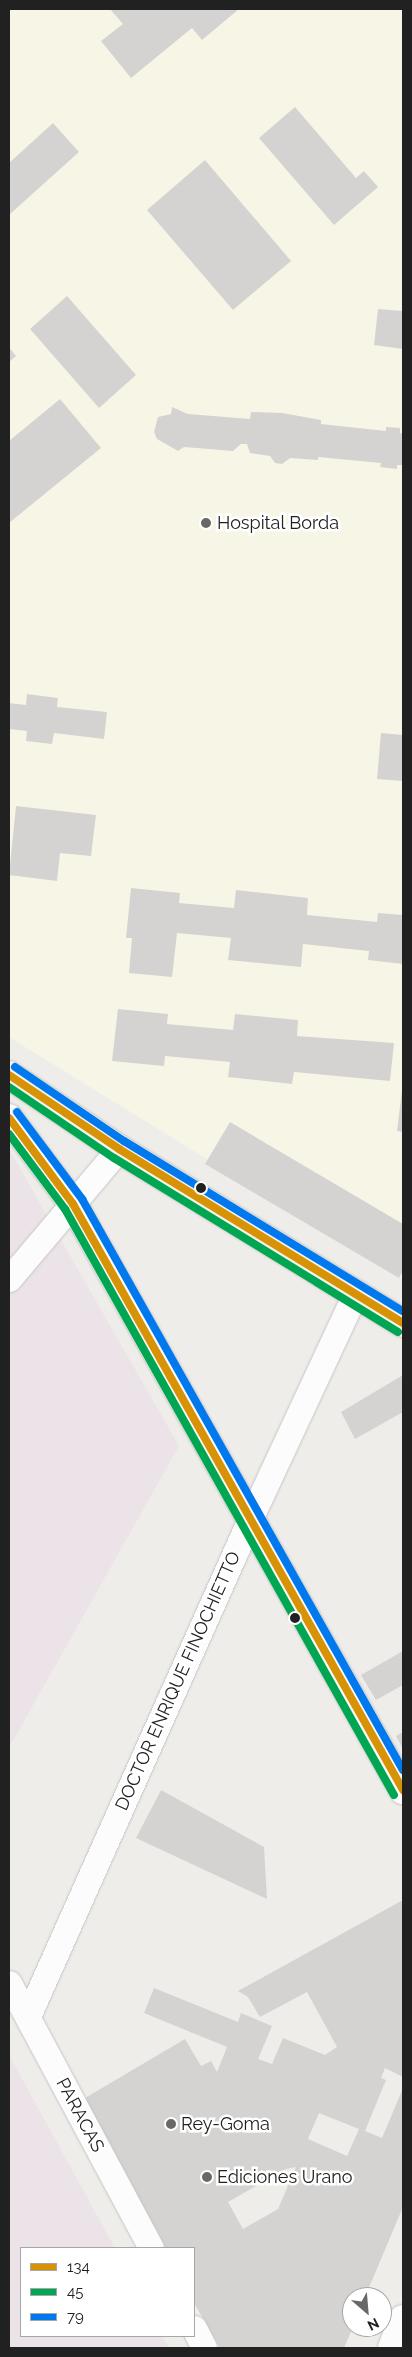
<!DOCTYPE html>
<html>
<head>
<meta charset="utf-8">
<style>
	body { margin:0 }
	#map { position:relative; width:412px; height:2357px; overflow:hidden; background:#efedea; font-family:Raleway,sans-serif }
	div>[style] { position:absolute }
	.industrial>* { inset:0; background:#ece3e8 }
	.education>* { inset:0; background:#f7f6e6 }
	.building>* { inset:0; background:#d5d3d1 }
	.roads { filter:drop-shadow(0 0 1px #c6c5c4) drop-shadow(0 0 1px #c6c5c4) }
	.minor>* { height:25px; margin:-12.5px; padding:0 12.5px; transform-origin:12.5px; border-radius:12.5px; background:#fdfcfc }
	.tertiary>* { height:28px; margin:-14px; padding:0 14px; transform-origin:14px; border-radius:14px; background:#fdfcfc }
	.secondary>* { height:28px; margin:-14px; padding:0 14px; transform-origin:14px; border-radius:14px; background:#f4f4ec }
	.bus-1>* { height:8px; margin:-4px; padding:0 4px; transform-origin:4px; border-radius:4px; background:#d79205 }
	.bus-2>* { height:8px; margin:-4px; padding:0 4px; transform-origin:4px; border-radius:4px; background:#00a651 }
	.bus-3>* { height:8px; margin:-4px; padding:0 4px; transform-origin:4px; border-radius:4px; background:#0079ef }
	.dots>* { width:14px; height:14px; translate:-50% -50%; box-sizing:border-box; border:2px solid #fff; border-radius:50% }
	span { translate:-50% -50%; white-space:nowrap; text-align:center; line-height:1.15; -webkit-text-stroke:5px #fff; paint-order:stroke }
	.poi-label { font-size:18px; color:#212121 }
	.left { translate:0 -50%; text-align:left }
	.street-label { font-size:18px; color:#212121 }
	.frame { position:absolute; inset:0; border:10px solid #212121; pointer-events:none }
	.legend { position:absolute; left:20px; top:2247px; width:175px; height:90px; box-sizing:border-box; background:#fff; border:1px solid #a6a6a6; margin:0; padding:6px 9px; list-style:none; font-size:15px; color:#212121 }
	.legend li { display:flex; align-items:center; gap:10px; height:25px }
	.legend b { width:25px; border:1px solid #a6a6a6 }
	.north { position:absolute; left:342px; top:2287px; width:50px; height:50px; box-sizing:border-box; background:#fff; border:1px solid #a6a6a6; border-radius:50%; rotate:153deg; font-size:14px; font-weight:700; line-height:20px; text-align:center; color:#212121 }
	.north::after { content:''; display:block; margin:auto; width:18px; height:22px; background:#696867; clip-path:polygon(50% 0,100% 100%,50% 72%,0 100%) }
</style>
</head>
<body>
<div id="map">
	<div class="industrial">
		<div style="clip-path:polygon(9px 1149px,179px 1446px,9px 1748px)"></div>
		<div style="clip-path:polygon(9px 2055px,115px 2248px,21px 2248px,21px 2336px,162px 2336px,169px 2348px,9px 2348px)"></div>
	</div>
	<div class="education">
		<div style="clip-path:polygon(9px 9px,403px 9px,403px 1280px,9px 1037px)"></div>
	</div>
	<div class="building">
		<div style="clip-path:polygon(110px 9px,239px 9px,202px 40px,192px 28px,131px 78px,101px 41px,123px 24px)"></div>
		<div style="clip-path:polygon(295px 107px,356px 178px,364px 171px,378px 187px,334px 225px,259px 138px)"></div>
		<div style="clip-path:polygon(53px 123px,79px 152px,9px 215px,9px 163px)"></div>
		<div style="clip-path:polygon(205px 160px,291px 261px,233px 310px,147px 210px)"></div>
		<div style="clip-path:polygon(67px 296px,136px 375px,99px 408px,30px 329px)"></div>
		<div style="clip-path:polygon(378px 309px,403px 311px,403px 349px,374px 345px)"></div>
		<div style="clip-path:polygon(9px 347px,16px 356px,9px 362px)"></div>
		<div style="clip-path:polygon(60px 399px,101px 448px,9px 523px,9px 441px)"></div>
		<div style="clip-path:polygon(172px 407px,188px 414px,250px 419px,251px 412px,282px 413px,321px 420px,321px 424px,386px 431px,386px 427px,400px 428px,400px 433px,403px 434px,403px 465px,397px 465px,397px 469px,380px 467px,381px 463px,318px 457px,318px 460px,290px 458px,282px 464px,275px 463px,270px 456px,250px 453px,247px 444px,241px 444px,233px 451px,184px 447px,178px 451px,157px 439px,154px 432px,158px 417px,171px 414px)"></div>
		<div style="clip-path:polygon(27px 694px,58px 698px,57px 707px,107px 712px,104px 739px,54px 733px,52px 744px,26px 741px,27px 731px,9px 729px,9px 703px,26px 705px)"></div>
		<div style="clip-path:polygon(381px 733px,403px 735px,403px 781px,377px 779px)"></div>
		<div style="clip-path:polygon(16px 806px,96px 815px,91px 856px,60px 853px,57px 881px,9px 875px)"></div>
		<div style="clip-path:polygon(131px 888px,180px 893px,179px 903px,234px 908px,236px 890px,308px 898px,307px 915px,377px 922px,378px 913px,403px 915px,403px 964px,368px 960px,369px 951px,303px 944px,301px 967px,228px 960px,231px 938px,177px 933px,172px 977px,129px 973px,132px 938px,126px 938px)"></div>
		<div style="clip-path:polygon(118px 1009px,168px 1014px,167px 1024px,233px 1030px,235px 1014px,298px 1020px,297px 1036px,394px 1043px,390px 1081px,294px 1072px,292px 1084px,228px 1077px,230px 1062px,165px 1056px,164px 1066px,112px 1061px)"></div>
		<div style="clip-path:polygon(402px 1090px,403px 1090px,403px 1132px,397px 1131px)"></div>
		<div style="clip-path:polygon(230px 1122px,403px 1224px,403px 1271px,399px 1278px,205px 1164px)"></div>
		<div style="clip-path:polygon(403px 1375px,403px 1412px,355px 1439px,341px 1412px)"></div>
		<div style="clip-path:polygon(403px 1651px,403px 1685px,376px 1700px,361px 1675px)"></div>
		<div style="clip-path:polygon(403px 1732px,403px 1749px,396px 1736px)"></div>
		<div style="clip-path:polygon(161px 1790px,264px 1847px,267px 1899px,136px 1838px)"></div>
		<div style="clip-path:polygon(evenodd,403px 1900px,403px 2077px,385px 2068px,381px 2078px,386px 2080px,365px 2131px,382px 2138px,403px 2088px,403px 2207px,365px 2297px,352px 2297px,353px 2327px,344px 2348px,220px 2348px,194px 2303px,194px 2248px,164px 2248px,80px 2101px,185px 2039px,201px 2066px,211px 2061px,217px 2072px,227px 2047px,144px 2013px,154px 1988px,238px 2022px,241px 2013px,272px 2026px,258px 2059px,272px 2064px,283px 2038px,325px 2055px,337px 2047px,307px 1992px,260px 2017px,248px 1997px,238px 1991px,403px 1900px,319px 2113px,359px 2129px,347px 2156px,308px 2139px,319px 2113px,403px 1900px,296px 2167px,278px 2209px,243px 2229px,228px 2202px,286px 2169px,296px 2167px)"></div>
	</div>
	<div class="roads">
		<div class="minor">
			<div style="left:9px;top:1279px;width:170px;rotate:-49.8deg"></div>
			<div style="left:9px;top:1983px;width:301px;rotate:61.8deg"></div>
			<div style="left:28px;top:2016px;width:547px;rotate:-65.92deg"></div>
			<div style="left:251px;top:1517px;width:248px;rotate:-65deg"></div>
			<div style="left:194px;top:2328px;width:22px;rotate:63deg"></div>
		</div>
		<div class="tertiary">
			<div style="left:9px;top:1118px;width:107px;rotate:53.3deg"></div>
			<div style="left:73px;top:1204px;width:673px;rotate:60.61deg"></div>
			<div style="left:392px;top:2348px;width:31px;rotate:-69deg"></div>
		</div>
		<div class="secondary">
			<div style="left:9px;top:1075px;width:133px;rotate:33.9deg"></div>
			<div style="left:119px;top:1149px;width:333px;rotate:31.5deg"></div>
		</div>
	</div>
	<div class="bus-1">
		<div style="left:9px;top:1075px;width:133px;rotate:33.9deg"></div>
		<div style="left:119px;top:1149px;width:333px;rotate:31.5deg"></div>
		<div style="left:9px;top:1118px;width:107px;rotate:53.3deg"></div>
		<div style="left:73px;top:1204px;width:673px;rotate:60.61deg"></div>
	</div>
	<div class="bus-2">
		<div style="left:9px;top:1087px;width:127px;rotate:34.1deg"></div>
		<div style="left:114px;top:1158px;width:333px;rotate:31.5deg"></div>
		<div style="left:9px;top:1134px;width:94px;rotate:53.3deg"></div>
		<div style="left:65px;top:1209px;width:672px;rotate:60.69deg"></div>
	</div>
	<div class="bus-3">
		<div style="left:15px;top:1067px;width:132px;rotate:34.2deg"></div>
		<div style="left:124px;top:1141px;width:327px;rotate:31.4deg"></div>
		<div style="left:17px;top:1112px;width:109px;rotate:53.2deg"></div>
		<div style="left:82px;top:1199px;width:655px;rotate:60.66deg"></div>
	</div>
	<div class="dots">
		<div style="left:206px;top:523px;background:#696867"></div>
		<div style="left:201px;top:1188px;background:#212121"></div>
		<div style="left:295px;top:1618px;background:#212121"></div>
		<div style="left:171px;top:2124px;background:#696867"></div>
		<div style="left:207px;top:2177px;background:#696867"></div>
	</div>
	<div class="poi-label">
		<span class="left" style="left:217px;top:523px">Hospital Borda</span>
		<span class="left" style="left:181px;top:2124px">Rey-Goma</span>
		<span class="left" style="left:217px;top:2177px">Ediciones Urano</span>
	</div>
	<div class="street-label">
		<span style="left:178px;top:1681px;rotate:-66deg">DOCTOR ENRIQUE FINOCHIETTO</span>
		<span style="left:80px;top:2115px;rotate:62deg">PARACAS</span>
	</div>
	<div class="frame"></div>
	<ul class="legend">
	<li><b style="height:6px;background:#d79205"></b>134</li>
	<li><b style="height:6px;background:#00a651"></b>45</li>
	<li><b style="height:6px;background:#0079ef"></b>79</li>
	</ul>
	<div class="north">N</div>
</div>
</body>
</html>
